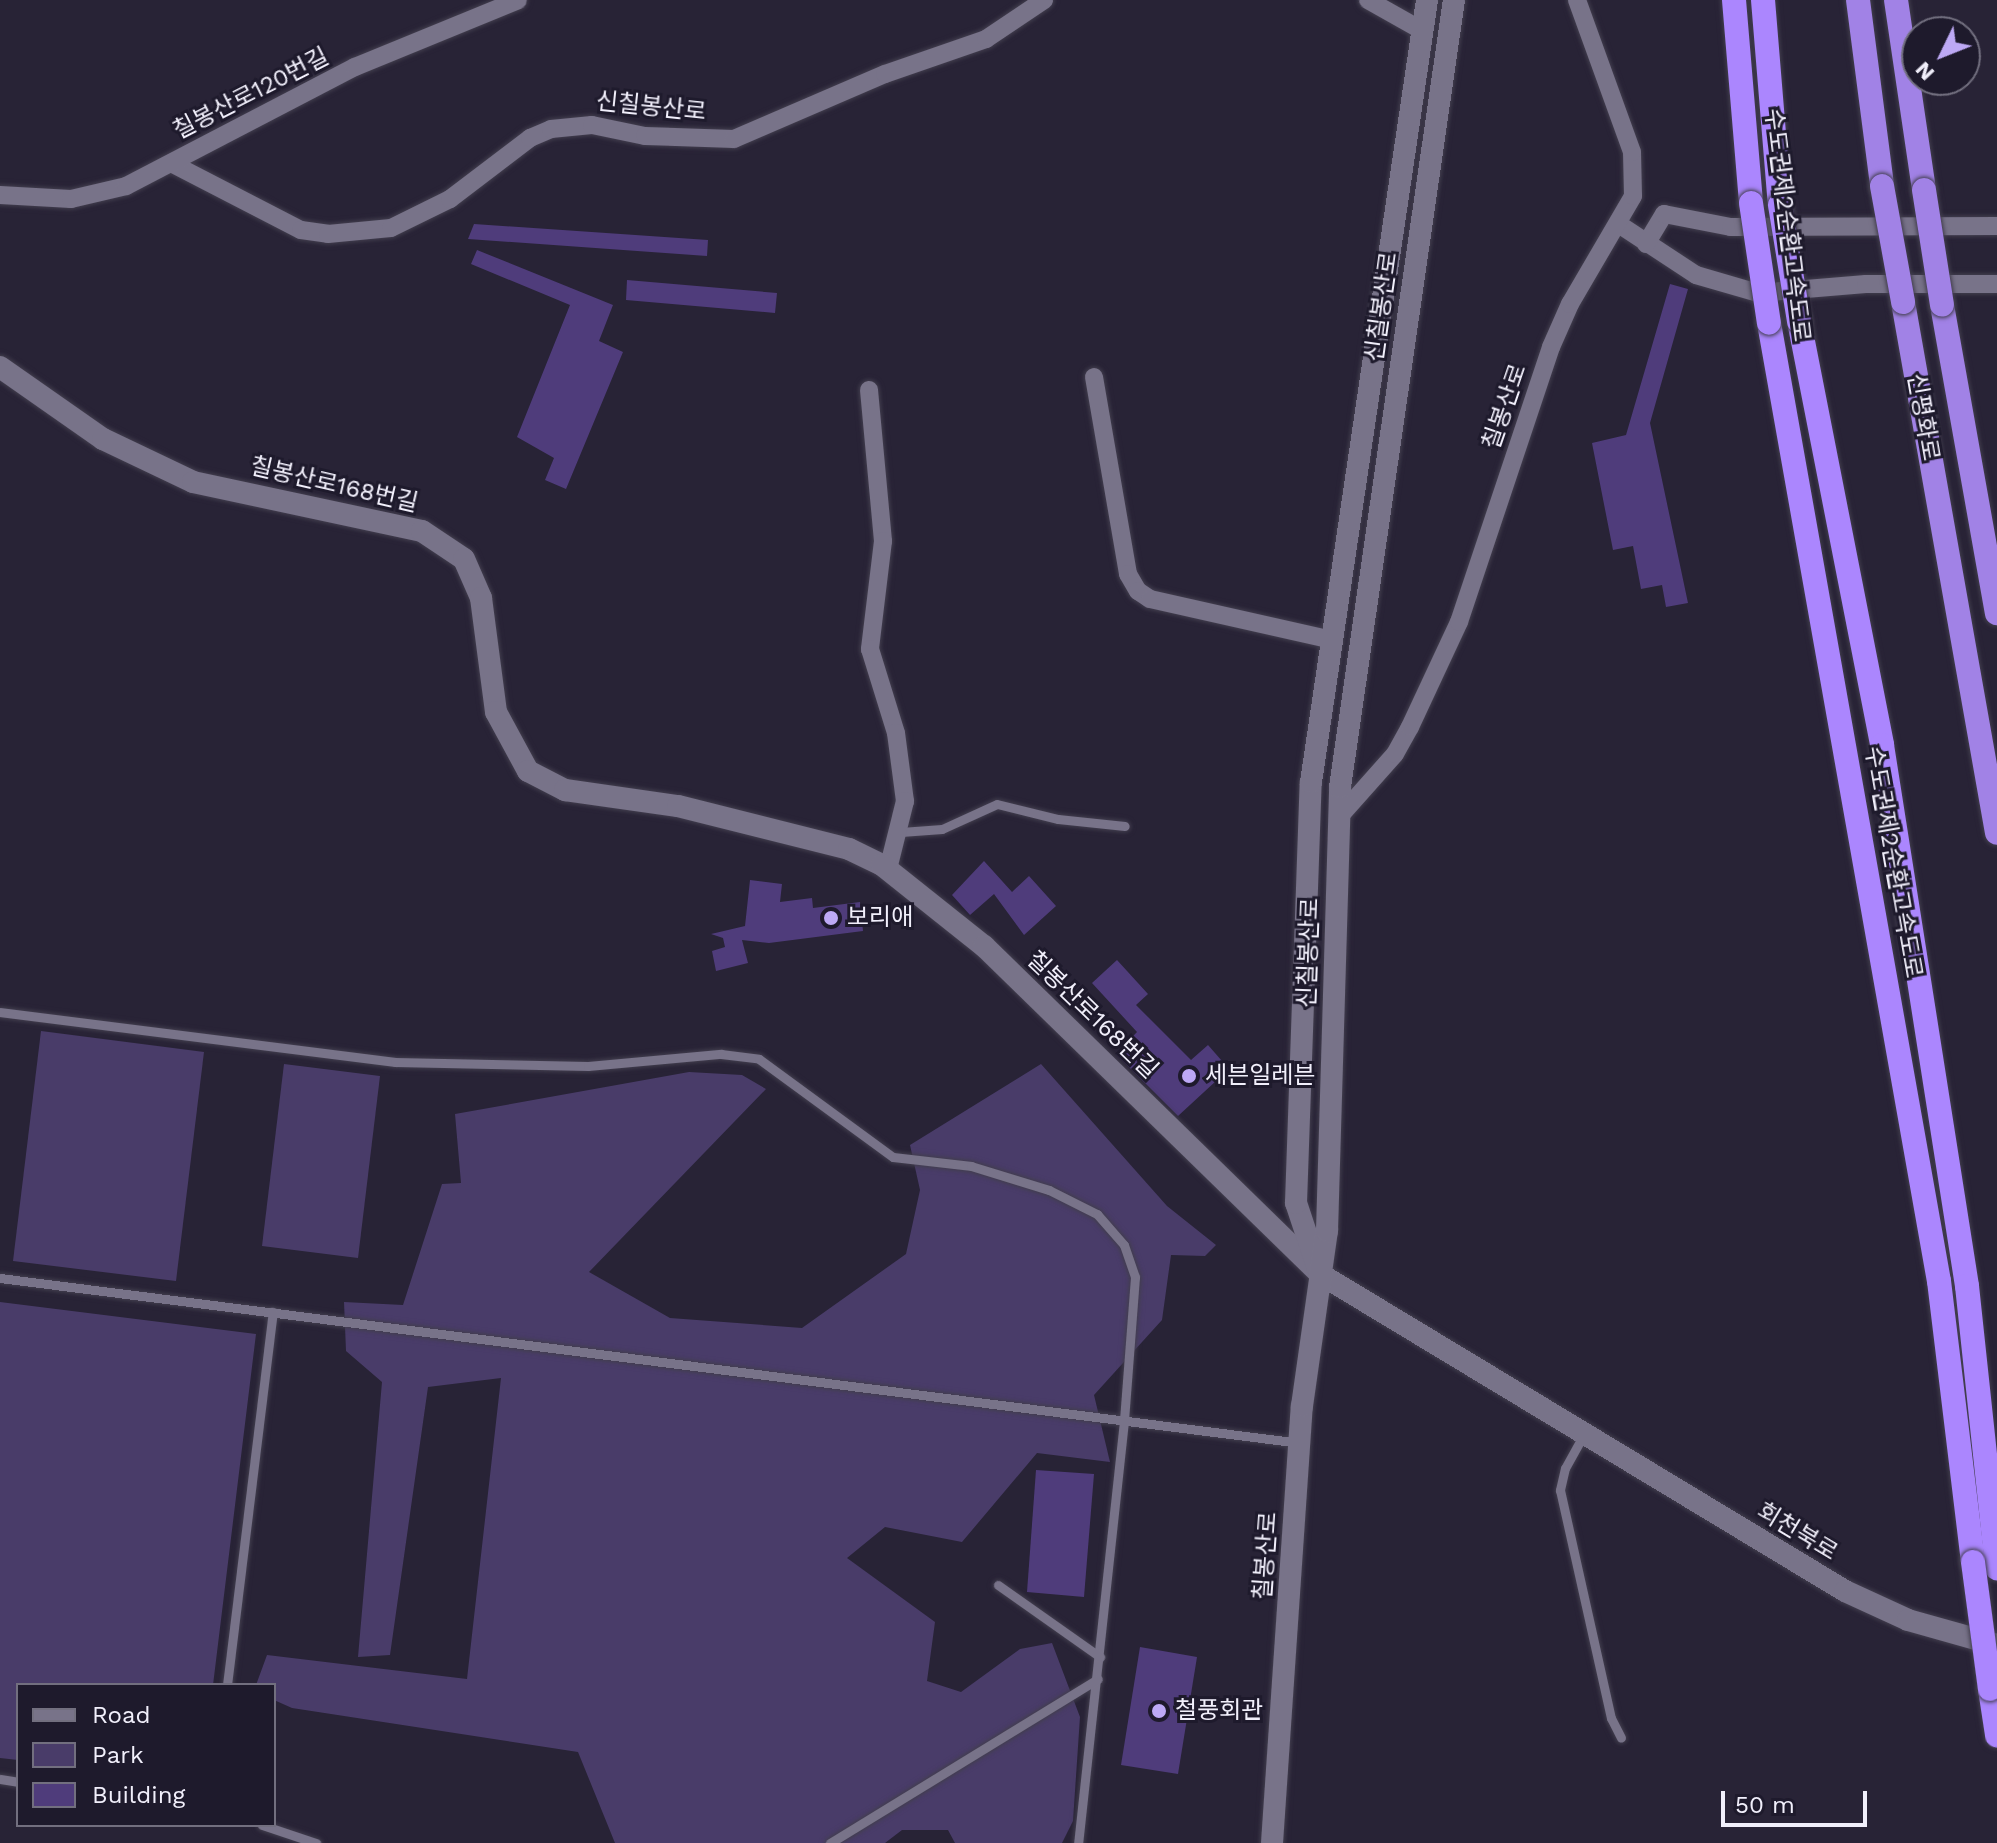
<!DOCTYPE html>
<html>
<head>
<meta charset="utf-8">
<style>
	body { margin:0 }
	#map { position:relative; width:1997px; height:1843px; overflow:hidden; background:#282336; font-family:"Work Sans","Noto Sans KR",sans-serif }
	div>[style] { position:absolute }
	.green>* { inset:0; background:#493c69 }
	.building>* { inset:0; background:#4f3c7b }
	.roads { filter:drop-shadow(0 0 2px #423e4e) drop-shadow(0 0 2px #423e4e) }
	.service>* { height:9px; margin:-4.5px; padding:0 4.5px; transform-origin:4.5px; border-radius:4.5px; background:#787389 }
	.minor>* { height:18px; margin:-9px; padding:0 9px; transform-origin:9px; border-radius:9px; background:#787389 }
	.tertiary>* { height:22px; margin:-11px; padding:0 11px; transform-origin:11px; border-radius:11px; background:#787389 }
	.trunk>* { height:24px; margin:-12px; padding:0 12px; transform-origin:12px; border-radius:12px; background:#a182e6 }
	.motorway>* { height:24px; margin:-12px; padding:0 12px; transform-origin:12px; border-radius:12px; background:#ab86fe }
	.bridges { filter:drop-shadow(0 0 2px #423e4e) drop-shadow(0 0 2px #423e4e) }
	.trunk-bridge>* { height:24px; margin:-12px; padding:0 12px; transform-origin:12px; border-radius:12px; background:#a182e6 }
	.motorway-bridge>* { height:24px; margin:-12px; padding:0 12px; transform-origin:12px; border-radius:12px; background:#ab86fe }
	.dots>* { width:22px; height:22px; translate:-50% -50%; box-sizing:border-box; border:4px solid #1e1a2c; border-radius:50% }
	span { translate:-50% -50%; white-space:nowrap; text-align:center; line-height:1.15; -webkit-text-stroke:6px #1e1a2c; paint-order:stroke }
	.street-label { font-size:24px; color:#f1effb }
	.poi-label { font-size:24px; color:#f1effb }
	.left { translate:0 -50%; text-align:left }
	.legend { position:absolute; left:16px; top:1683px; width:260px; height:144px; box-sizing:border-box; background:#1e1a2c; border:2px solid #726f7f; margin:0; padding:10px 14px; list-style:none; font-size:24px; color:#f1effb }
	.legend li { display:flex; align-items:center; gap:16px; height:40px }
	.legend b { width:40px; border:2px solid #726f7f }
	.north { position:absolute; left:1901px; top:16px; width:80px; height:80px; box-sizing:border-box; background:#1e1a2c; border:2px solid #726f7f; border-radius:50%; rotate:227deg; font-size:22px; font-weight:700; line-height:32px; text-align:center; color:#f1effb }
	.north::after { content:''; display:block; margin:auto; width:28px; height:36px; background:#bda9f5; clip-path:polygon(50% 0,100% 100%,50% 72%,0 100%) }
	.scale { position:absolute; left:1721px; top:1791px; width:146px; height:36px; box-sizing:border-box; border:4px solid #f1effb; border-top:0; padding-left:10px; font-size:24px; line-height:28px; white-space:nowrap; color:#f1effb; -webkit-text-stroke:6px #1e1a2c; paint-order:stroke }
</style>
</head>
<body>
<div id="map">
	<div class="green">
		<div style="clip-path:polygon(41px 1031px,204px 1052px,176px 1281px,13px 1261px)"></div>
		<div style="clip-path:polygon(284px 1064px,380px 1076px,358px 1258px,262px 1246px)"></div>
		<div style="clip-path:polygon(1041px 1064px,1167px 1206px,1216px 1245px,1205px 1256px,1171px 1255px,1162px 1320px,1094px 1395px,1110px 1462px,1037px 1453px,962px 1542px,885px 1527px,847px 1558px,935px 1622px,927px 1681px,961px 1692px,1020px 1649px,1052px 1643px,1080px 1717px,1073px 1821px,1062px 1843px,955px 1843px,948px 1830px,902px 1830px,885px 1843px,615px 1843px,578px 1752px,292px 1708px,274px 1700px,274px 1685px,256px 1685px,267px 1655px,467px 1679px,501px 1378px,428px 1387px,390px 1655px,358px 1657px,382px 1382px,346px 1351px,344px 1302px,403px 1305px,442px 1184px,461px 1183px,455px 1114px,689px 1072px,742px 1075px,766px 1089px,589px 1272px,670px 1318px,802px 1328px,906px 1254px,920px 1190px,910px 1145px)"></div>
		<div style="clip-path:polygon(0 1302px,256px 1334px,213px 1685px,18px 1685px,18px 1760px,0 1758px)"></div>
	</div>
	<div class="building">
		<div style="clip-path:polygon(474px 224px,708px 240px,707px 256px,468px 239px)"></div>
		<div style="clip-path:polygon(477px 250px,613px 305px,599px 341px,623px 352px,566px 489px,545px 480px,554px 458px,517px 437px,570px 305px,471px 264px)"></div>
		<div style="clip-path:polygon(627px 280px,777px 293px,775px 313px,626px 300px)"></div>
		<div style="clip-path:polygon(1670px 284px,1688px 289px,1650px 423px,1688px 603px,1666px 607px,1662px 585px,1641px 589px,1633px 546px,1613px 550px,1592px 443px,1626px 435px)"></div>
		<div style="clip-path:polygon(984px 861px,1012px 892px,1029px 876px,1056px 906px,1024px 935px,994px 894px,970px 915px,952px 895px)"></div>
		<div style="clip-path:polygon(750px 880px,782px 884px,780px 902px,812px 898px,813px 908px,860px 902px,863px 931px,769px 943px,742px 940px,748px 963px,716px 971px,712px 951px,725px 947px,723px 938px,711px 934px,745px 926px)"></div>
		<div style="clip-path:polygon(1117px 960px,1148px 994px,1136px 1005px,1191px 1060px,1208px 1045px,1229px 1069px,1178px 1116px,1116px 1054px,1137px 1032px,1092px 983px)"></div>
		<div style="clip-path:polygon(1036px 1470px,1094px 1474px,1084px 1597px,1027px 1592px)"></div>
		<div style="clip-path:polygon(1140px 1647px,1197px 1657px,1178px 1774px,1121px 1765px)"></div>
	</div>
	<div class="roads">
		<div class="service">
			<div style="left:901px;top:832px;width:41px;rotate:-4.2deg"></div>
			<div style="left:942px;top:829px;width:60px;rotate:-24.4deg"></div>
			<div style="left:997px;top:804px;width:63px;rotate:13.8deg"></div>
			<div style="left:1058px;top:819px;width:67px;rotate:6deg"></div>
			<div style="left:0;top:1012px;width:398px;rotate:7.2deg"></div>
			<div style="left:395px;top:1062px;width:193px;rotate:1.2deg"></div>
			<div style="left:588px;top:1066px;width:134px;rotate:-5.2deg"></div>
			<div style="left:721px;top:1054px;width:38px;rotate:7deg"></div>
			<div style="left:759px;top:1059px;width:166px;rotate:36.2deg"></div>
			<div style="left:893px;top:1157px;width:79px;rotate:6.6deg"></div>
			<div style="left:971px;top:1166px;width:82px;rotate:17.1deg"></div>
			<div style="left:1049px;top:1190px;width:54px;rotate:26.6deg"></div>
			<div style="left:1097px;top:1214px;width:41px;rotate:48.9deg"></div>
			<div style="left:1124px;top:1245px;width:34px;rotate:71deg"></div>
			<div style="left:1135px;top:1277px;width:144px;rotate:94.4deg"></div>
			<div style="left:1124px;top:1421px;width:424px;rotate:96.2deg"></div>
			<div style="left:0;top:1278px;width:1310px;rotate:7.23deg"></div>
			<div style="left:1584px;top:1434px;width:39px;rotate:119deg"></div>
			<div style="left:1565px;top:1468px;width:23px;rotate:103deg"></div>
			<div style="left:1560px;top:1490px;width:234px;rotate:77.4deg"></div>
			<div style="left:1611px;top:1718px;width:22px;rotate:63deg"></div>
			<div style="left:998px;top:1585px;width:125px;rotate:35.2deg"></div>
			<div style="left:227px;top:1685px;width:376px;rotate:-83deg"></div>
			<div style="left:0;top:1779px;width:18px;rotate:9deg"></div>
			<div style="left:262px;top:1825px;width:57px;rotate:18.4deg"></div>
			<div style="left:830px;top:1843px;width:314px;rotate:-31.5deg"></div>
		</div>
		<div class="minor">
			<div style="left:1368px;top:0;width:63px;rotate:29.4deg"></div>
			<div style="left:171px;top:163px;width:146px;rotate:27.3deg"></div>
			<div style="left:301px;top:230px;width:27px;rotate:8deg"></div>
			<div style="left:328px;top:234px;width:63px;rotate:-5.4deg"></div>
			<div style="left:391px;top:228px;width:66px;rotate:-26.2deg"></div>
			<div style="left:450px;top:199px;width:101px;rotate:-37.3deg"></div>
			<div style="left:530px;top:138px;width:23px;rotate:-23deg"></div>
			<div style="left:551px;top:129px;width:41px;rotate:-5.6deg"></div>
			<div style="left:592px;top:125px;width:54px;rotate:11.7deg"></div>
			<div style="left:645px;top:136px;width:89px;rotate:1.9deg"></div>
			<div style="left:734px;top:139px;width:164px;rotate:-23.3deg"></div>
			<div style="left:885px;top:74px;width:107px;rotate:-19.1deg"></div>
			<div style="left:986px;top:39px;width:70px;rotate:-33.9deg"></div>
			<div style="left:0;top:195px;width:71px;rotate:3.2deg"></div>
			<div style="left:71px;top:199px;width:57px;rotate:-13.3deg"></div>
			<div style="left:126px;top:186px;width:258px;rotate:-27.5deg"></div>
			<div style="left:355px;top:67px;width:176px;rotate:-22.3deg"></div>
			<div style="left:1620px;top:225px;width:91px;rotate:33.3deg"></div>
			<div style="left:1696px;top:275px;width:65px;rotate:16.2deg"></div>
			<div style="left:1758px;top:293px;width:108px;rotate:-4.8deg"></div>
			<div style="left:1866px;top:284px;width:131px"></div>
			<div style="left:1646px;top:244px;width:35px;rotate:-59deg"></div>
			<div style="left:1664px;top:214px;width:68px;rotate:11deg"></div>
			<div style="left:1731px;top:227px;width:266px;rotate:-0.2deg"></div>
			<div style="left:1094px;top:377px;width:200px;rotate:80.2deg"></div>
			<div style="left:1128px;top:574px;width:20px;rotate:60deg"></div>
			<div style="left:1138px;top:591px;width:14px;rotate:34deg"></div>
			<div style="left:1150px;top:599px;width:187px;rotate:12.7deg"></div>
			<div style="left:869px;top:390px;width:152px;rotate:84.7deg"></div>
			<div style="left:883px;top:541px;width:109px;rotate:96.9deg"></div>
			<div style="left:870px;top:649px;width:88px;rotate:72.8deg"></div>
			<div style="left:896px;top:733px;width:69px;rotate:82.5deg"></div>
			<div style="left:905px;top:801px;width:70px;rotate:104deg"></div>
			<div style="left:1339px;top:817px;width:84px;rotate:-48.4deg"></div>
			<div style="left:1395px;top:754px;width:31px;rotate:-61deg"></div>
			<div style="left:1410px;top:727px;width:116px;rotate:-65deg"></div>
			<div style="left:1459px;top:622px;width:290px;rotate:-71.5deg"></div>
			<div style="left:1551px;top:347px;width:47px;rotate:-66.2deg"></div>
			<div style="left:1570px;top:304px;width:125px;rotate:-59.7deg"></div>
			<div style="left:1633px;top:196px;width:44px;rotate:-91.3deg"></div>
			<div style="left:1632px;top:152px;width:162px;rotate:-109.9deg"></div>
		</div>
		<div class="tertiary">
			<div style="left:0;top:367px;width:126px;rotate:35deg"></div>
			<div style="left:103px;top:439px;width:100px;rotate:25.5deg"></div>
			<div style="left:193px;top:482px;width:234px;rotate:12.1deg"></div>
			<div style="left:422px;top:531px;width:50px;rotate:33.7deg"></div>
			<div style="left:464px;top:559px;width:43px;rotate:66.4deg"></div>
			<div style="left:481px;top:598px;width:115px;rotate:82.5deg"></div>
			<div style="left:496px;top:712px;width:67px;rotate:61.5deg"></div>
			<div style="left:528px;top:771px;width:42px;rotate:27.2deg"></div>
			<div style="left:565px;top:790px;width:114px;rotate:8.1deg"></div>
			<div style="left:678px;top:806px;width:176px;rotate:14.1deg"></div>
			<div style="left:849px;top:849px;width:37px;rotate:26deg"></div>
			<div style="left:882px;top:865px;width:130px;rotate:38.5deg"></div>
			<div style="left:984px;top:946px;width:470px;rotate:44.3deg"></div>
			<div style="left:1320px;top:1274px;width:613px;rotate:31.12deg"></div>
			<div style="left:1845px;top:1591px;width:69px;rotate:24.7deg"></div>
			<div style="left:1908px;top:1620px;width:92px;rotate:15.7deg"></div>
			<div style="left:1318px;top:1269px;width:70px;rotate:-108.4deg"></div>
			<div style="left:1296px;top:1203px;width:421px;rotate:-88deg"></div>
			<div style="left:1311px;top:782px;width:791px;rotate:-81.56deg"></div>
			<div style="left:1272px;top:1843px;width:438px;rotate:-86.1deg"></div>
			<div style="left:1302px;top:1406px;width:177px;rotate:-81.9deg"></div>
			<div style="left:1327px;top:1231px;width:444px;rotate:-88.3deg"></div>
			<div style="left:1340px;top:787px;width:795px;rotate:-81.76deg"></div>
		</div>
		<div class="trunk">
			<div style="left:1858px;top:0;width:188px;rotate:82.6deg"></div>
			<div style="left:1896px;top:0;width:192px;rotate:81.6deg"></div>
			<div style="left:1903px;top:302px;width:539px;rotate:79.96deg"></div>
			<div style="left:1942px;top:305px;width:313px;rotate:79.9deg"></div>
		</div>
		<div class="motorway">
			<div style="left:1734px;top:0;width:204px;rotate:85.2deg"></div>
			<div style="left:1763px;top:0;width:206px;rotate:85.3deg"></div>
			<div style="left:1799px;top:321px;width:432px;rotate:78.9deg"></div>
			<div style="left:1882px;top:745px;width:548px;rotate:81.07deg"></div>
			<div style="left:1967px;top:1286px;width:284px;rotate:83.9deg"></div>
			<div style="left:1769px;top:323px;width:973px;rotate:79.94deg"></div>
			<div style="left:1939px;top:1281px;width:283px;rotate:83.1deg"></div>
			<div style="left:1990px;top:1689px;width:47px;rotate:81.3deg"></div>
		</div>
	</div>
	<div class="bridges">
		<div class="trunk-bridge">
			<div style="left:1882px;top:186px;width:118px;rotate:79.7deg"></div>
			<div style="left:1924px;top:190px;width:116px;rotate:81.1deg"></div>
		</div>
		<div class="motorway-bridge">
			<div style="left:1751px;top:203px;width:121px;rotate:81.5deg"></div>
			<div style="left:1780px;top:205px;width:118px;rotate:80.7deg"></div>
			<div style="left:1973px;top:1562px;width:128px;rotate:82.4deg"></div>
		</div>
	</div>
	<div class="dots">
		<div style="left:831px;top:918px;background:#bda9f5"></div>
		<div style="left:1189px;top:1076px;background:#bda9f5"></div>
		<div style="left:1159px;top:1711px;background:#bda9f5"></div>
	</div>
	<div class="street-label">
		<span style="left:251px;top:94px;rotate:-27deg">칠봉산로120번길</span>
		<span style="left:651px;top:107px;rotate:6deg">신칠봉산로</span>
		<span style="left:1787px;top:225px;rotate:83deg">수도권제2순환고속도로</span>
		<span style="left:1382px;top:307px;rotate:-82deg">신칠봉산로</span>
		<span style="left:1505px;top:407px;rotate:-71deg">칠봉산로</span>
		<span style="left:1923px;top:417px;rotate:80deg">신평화로</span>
		<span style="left:334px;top:485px;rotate:13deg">칠봉산로168번길</span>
		<span style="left:1893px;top:862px;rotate:80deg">수도권제2순환고속도로</span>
		<span style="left:1309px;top:953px;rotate:-88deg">신칠봉산로</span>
		<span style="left:1092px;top:1015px;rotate:44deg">칠봉산로168번길</span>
		<span style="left:1797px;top:1532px;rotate:31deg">회천북로</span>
		<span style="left:1266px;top:1556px;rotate:-86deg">칠봉산로</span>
	</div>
	<div class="poi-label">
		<span class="left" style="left:847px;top:918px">보리애</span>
		<span class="left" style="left:1205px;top:1076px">세븐일레븐</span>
		<span class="left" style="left:1175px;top:1711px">철풍회관</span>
	</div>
	<ul class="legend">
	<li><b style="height:10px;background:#787389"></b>Road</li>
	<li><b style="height:22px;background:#493c69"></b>Park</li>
	<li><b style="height:22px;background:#4f3c7b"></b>Building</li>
	</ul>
	<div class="north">N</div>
	<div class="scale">50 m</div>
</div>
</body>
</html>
